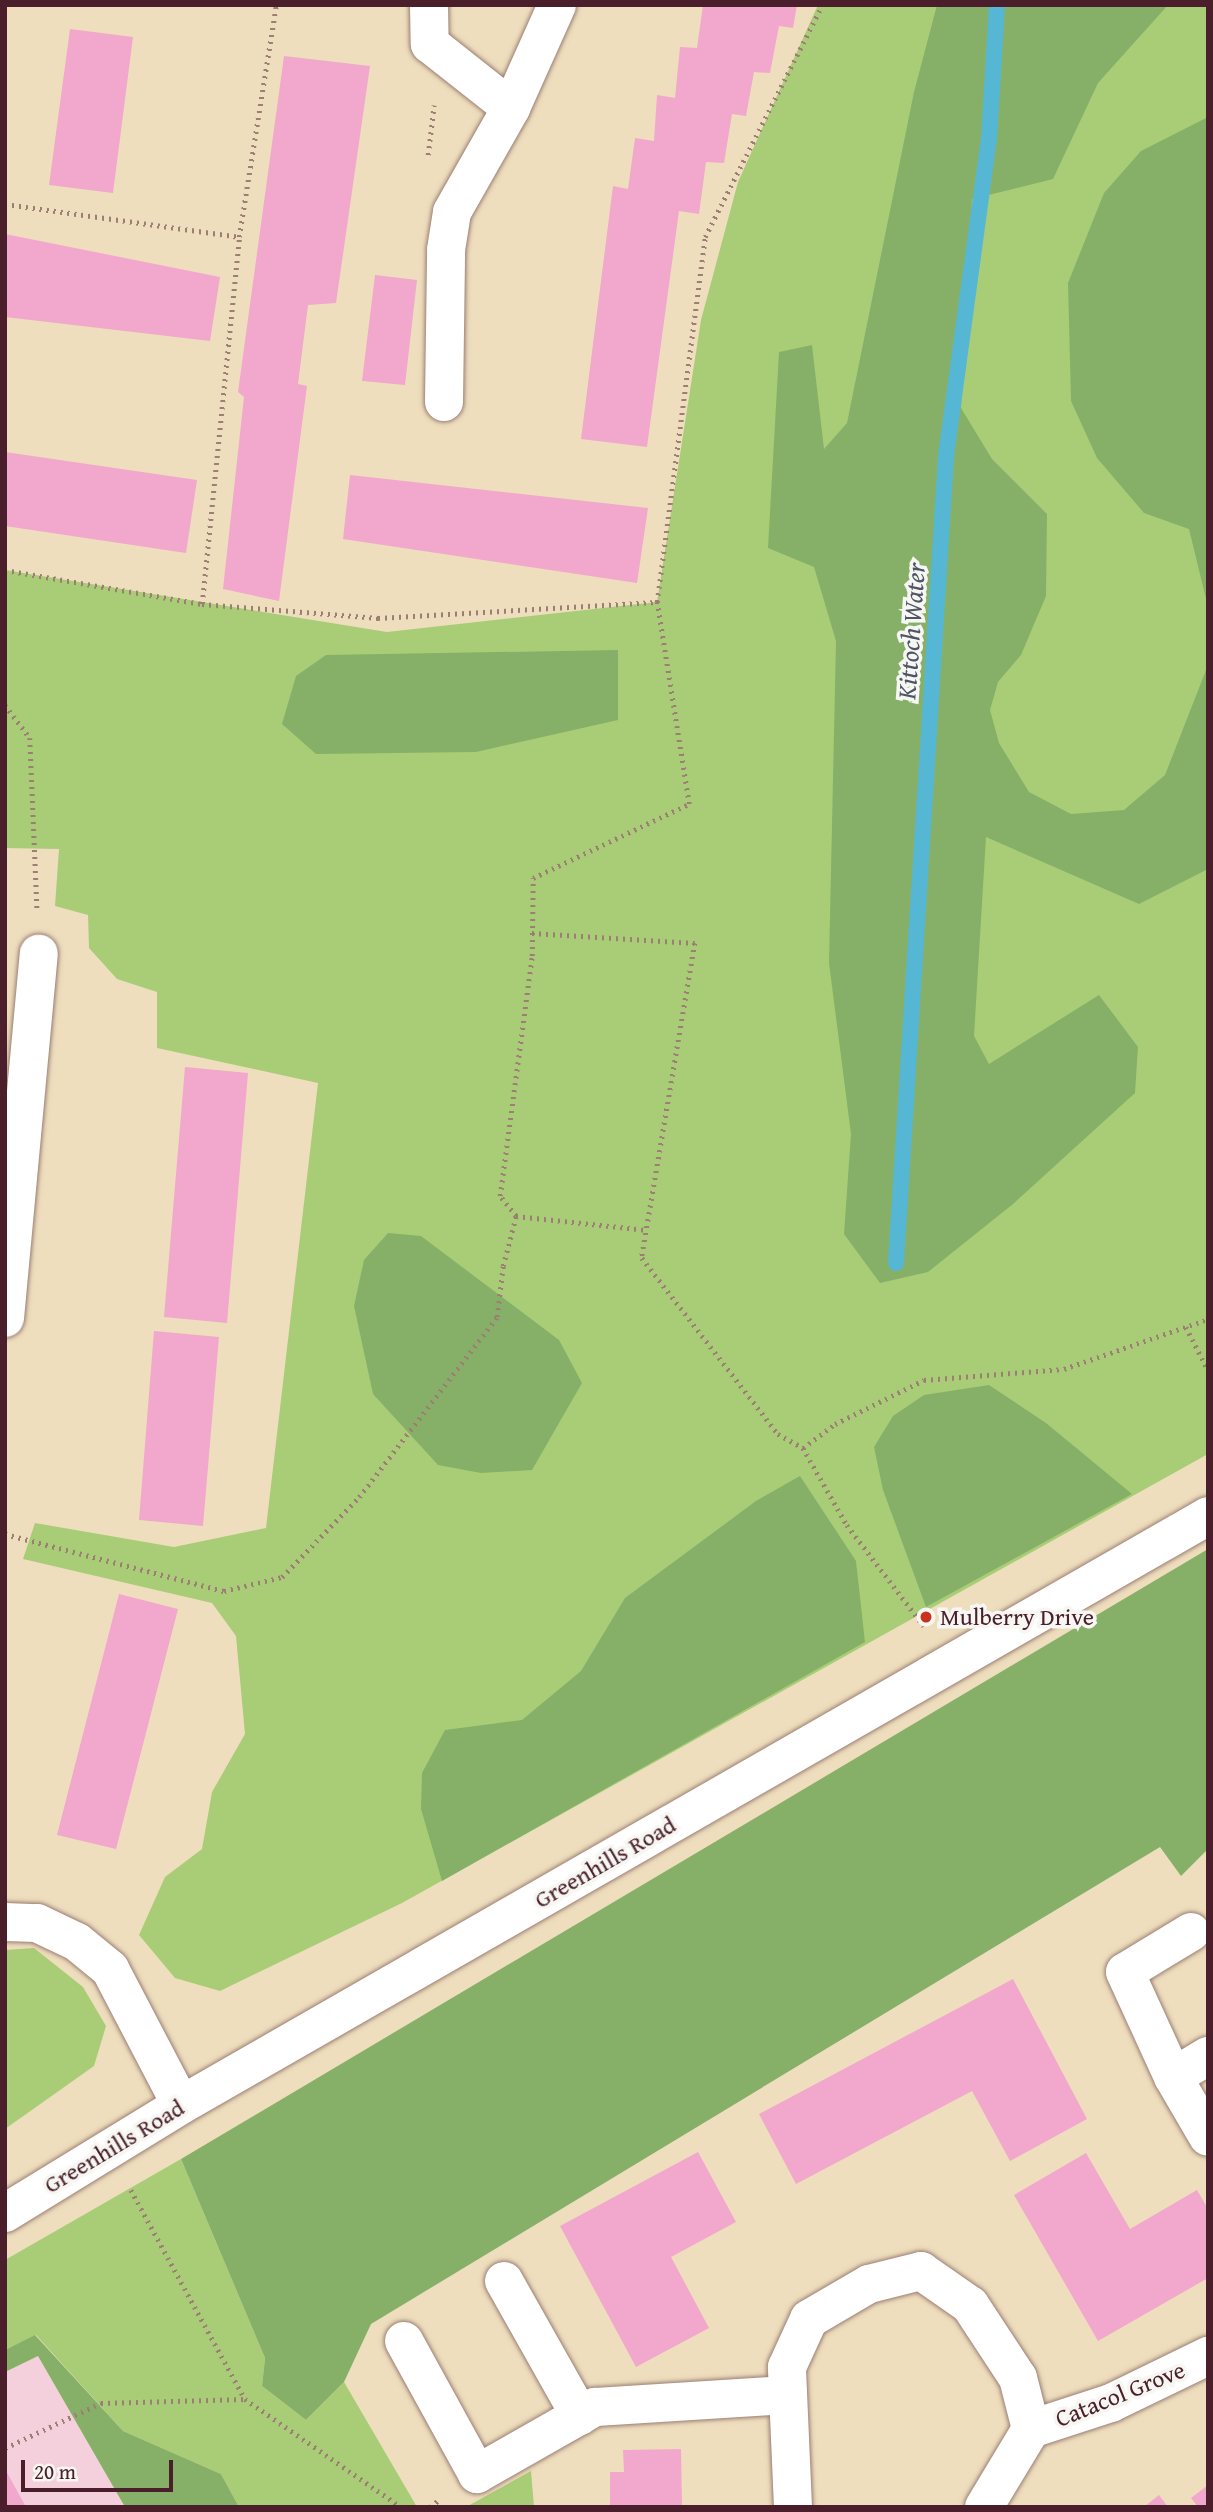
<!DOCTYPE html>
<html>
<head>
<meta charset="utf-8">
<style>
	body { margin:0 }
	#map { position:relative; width:1213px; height:2512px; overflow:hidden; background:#eedebd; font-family:"Gentium Book Plus",serif }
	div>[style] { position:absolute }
	.built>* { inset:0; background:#f4cfdc }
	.green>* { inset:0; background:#a9cd76 }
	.forest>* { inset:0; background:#86b067 }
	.stream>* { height:16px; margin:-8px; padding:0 8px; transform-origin:8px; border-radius:8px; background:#56b7d5 }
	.building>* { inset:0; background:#f1a8cc }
	.path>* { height:4.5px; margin-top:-2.25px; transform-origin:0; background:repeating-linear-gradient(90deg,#9c7e74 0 2px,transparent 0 7px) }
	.roads { filter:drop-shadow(0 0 2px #9c7e74) drop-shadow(0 0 2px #9c7e74) }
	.minor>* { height:38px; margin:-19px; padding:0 19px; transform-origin:19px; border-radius:19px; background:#fff }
	.dots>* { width:19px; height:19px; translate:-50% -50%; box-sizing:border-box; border:4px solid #f6f6f2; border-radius:50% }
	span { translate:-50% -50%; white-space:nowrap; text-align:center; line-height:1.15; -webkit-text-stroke:7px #f6f6f2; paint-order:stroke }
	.poi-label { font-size:24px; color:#4a1f2b }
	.left { translate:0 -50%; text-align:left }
	.street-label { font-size:24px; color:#4a1f2b }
	.water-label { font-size:26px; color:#4e5466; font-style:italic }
	.frame { position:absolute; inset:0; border:7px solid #4a1f2b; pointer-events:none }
	.scale { position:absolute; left:21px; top:2460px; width:152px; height:32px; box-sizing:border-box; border:4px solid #4a1f2b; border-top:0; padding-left:9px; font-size:21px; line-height:24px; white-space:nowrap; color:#4a1f2b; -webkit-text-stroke:5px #f6f6f2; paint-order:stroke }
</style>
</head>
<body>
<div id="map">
	<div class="built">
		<div style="clip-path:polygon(38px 2356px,125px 2507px,5px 2507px,5px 2372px)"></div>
	</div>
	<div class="green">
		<div style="clip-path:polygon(818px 5px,1208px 5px,1208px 1454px,402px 1903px,220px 1991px,175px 1978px,139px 1935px,165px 1877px,202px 1849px,212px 1792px,245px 1734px,236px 1636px,212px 1603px,23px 1559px,35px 1523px,174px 1547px,266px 1528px,318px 1083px,157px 1048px,157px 992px,117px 979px,89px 948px,88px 915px,55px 906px,59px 849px,5px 848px,5px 570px,387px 632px,657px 602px,701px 320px,738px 182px)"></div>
		<div style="clip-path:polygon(34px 1948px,83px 1987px,106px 2026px,94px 2066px,5px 2129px,5px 1950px)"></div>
		<div style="clip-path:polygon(181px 2159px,265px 2358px,262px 2386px,306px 2420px,344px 2382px,417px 2507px,239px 2507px,221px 2474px,123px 2431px,36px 2335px,5px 2350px,5px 2260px)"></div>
		<div style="clip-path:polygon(531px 2471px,534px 2507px,466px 2507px)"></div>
	</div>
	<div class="forest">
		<div style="clip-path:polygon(937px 5px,1168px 5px,1098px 83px,1053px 179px,972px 199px,961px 408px,992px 459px,1047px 514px,1046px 596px,1021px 655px,998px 682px,990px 710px,999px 743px,1029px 792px,1071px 814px,1124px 810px,1165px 775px,1208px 665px,1208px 869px,1139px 904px,986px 837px,974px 1036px,989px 1064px,1099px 995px,1138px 1047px,1135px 1093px,1013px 1204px,928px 1272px,880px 1283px,844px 1234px,851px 1134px,829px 963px,836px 641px,814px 567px,768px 548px,779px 352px,812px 345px,824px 449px,847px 423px,914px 92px)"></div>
		<div style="clip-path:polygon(1208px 117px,1208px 607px,1189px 529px,1144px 513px,1097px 458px,1071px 401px,1068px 283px,1104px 193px,1141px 151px)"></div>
		<div style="clip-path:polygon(618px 650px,618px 720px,476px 752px,316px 754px,282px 724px,296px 676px,326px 655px)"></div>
		<div style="clip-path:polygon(388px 1233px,421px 1236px,559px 1340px,582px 1383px,532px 1470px,481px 1473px,438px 1465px,373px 1394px,354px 1306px,364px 1260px)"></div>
		<div style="clip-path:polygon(989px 1385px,1046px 1423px,1132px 1494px,926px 1607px,883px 1490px,874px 1447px,893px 1416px,924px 1395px)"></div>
		<div style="clip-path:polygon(800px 1476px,856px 1561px,865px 1642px,442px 1881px,421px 1809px,422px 1773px,445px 1730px,522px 1720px,581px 1671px,625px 1598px,756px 1501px)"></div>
		<div style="clip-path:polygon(1208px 1549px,1208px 1849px,1181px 1876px,1160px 1847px,371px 2324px,344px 2382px,306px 2420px,262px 2386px,265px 2358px,181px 2159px)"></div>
		<div style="clip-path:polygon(35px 2335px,123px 2431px,221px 2474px,239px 2507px,125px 2507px,38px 2356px,5px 2372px,5px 2350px)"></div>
	</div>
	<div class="stream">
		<div style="left:896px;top:1263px;width:809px;rotate:-86.45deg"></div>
		<div style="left:946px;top:456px;width:320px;rotate:-82.3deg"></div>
		<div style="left:989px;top:139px;width:134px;rotate:-86.6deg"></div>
	</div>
	<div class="building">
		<div style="clip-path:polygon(703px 5px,797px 5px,793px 28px,779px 26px,770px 73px,754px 72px,746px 116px,732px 114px,724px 163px,706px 162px,699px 214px,679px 211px,647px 447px,581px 439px,613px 186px,628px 189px,635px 138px,654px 141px,657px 95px,675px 98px,680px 47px,697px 48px)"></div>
		<div style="clip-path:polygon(70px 29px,133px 37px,113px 193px,49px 185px)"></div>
		<div style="clip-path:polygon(284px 56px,370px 66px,336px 303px,308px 305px,298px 384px,307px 386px,279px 601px,223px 589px,244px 397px,238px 392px)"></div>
		<div style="clip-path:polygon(5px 234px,220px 277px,210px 341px,5px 317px)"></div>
		<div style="clip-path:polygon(375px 275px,417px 280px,405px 385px,362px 381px)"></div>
		<div style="clip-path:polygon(5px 452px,197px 480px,186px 553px,5px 526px)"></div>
		<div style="clip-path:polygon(350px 475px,648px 508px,637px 583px,343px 539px)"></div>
		<div style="clip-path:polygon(185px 1067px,248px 1073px,227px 1323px,164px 1317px)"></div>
		<div style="clip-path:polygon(154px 1331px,219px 1337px,203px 1526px,139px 1520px)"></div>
		<div style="clip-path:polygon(119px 1594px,178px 1609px,116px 1849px,57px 1835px)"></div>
		<div style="clip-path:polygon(1013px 1979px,1087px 2119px,1010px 2161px,972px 2091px,796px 2184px,759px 2114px)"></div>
		<div style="clip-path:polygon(698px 2152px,736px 2222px,671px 2257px,709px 2328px,636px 2367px,560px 2226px)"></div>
		<div style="clip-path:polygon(1086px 2153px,1130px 2229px,1197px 2190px,1208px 2209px,1208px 2278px,1098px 2341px,1014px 2195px)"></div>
		<div style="clip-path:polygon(681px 2449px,682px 2505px,610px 2506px,610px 2472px,624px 2472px,623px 2450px)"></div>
		<div style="clip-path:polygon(5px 2469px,26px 2507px,5px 2507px)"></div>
		<div style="clip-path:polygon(1208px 2485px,1208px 2507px,1198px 2507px,1191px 2498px)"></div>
		<div style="clip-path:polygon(1159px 2495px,1168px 2507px,1144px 2507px)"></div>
	</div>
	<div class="path">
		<div style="left:428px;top:155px;width:50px;rotate:-83.2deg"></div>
		<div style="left:5px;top:204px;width:236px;rotate:8deg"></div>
		<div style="left:5px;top:570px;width:200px;rotate:9.8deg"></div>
		<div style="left:202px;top:604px;width:177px;rotate:4.5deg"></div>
		<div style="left:378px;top:618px;width:279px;rotate:-3.3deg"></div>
		<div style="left:202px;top:604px;width:369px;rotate:-84.2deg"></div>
		<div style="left:239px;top:237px;width:235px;rotate:-80.9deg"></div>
		<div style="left:5px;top:705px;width:41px;rotate:52.9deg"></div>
		<div style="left:30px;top:738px;width:170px;rotate:87.6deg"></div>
		<div style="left:532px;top:933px;width:163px;rotate:3.5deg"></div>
		<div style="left:695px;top:943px;width:319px;rotate:99.6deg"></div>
		<div style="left:642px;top:1258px;width:222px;rotate:52.3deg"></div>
		<div style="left:778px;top:1434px;width:29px;rotate:29deg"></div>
		<div style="left:803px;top:1448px;width:40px;rotate:-37deg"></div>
		<div style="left:835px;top:1424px;width:99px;rotate:-26.3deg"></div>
		<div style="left:924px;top:1380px;width:140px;rotate:-4.5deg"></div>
		<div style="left:1064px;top:1369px;width:152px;rotate:-19.1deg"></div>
		<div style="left:516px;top:1216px;width:26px;rotate:-129deg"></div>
		<div style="left:500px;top:1196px;width:242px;rotate:-82.4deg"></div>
		<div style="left:532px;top:956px;width:78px;rotate:-89.3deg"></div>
		<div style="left:533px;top:878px;width:173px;rotate:-25.4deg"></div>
		<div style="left:689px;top:804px;width:205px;rotate:-99deg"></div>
		<div style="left:657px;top:602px;width:368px;rotate:-82.5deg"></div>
		<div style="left:705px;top:237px;width:260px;rotate:-63.2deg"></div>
		<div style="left:1186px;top:1327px;width:48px;rotate:62.9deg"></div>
		<div style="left:803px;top:1448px;width:89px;rotate:60.3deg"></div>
		<div style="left:847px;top:1525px;width:127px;rotate:52.7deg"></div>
		<div style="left:5px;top:1534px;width:226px;rotate:14.6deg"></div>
		<div style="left:224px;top:1591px;width:60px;rotate:-13.6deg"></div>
		<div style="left:282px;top:1577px;width:111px;rotate:-46.1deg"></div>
		<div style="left:359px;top:1497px;width:227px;rotate:-52.5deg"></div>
		<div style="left:497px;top:1317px;width:51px;rotate:-83.3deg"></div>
		<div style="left:503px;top:1266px;width:52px;rotate:-75.4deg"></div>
		<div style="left:516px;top:1216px;width:132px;rotate:6.1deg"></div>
		<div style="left:131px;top:2190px;width:238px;rotate:61.4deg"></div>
		<div style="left:245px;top:2399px;width:190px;rotate:34.7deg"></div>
		<div style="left:5px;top:2448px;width:106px;rotate:-25.1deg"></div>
		<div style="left:101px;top:2403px;width:144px;rotate:-1.6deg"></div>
		<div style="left:430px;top:2507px;width:13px;rotate:-39deg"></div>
	</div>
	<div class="roads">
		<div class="minor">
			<div style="left:429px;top:5px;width:39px;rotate:89deg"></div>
			<div style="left:430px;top:44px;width:103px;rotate:38.3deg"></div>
			<div style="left:444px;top:402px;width:152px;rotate:-89.2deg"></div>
			<div style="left:446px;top:250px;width:38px;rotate:-81deg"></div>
			<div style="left:452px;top:212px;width:120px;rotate:-60.4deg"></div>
			<div style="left:511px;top:108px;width:113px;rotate:-65.9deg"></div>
			<div style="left:5px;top:1318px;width:366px;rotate:-84.7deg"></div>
			<div style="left:5px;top:1922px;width:32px;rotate:2deg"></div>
			<div style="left:37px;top:1923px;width:44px;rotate:25.4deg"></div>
			<div style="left:77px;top:1942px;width:43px;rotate:39.3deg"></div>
			<div style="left:110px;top:1969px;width:153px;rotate:62.4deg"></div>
			<div style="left:1191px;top:1932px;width:77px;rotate:148.8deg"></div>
			<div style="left:1125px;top:1972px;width:115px;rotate:65.4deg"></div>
			<div style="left:1173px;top:2077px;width:69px;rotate:59.7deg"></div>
			<div style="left:1173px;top:2077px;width:41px;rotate:-31deg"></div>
			<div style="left:5px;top:2213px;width:206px;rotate:-31.5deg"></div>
			<div style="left:181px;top:2105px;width:1184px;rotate:-29.83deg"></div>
			<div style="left:504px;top:2281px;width:155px;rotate:60.6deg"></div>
			<div style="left:404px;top:2341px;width:152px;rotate:61.2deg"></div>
			<div style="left:477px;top:2474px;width:136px;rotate:-29.6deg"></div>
			<div style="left:595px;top:2407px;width:193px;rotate:-3.6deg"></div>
			<div style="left:793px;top:2507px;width:140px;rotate:-92.5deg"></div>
			<div style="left:787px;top:2367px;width:53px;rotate:-65.4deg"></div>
			<div style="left:809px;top:2319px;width:69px;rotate:-30.3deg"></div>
			<div style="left:869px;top:2284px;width:54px;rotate:-14deg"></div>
			<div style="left:921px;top:2271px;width:60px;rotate:34.8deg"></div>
			<div style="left:970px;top:2305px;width:87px;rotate:56.7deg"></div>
			<div style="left:1018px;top:2378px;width:53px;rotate:75.7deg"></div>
			<div style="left:984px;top:2507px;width:91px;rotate:-58.9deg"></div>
			<div style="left:1031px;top:2429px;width:84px;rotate:-18deg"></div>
			<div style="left:1111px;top:2403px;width:108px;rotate:-25.9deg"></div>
		</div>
	</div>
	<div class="dots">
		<div style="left:926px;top:1617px;background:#c8321e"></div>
	</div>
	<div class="poi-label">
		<span class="left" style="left:940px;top:1617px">Mulberry Drive</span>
	</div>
	<div class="street-label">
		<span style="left:605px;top:1862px;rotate:-30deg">Greenhills Road</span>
		<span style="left:114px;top:2146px;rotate:-31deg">Greenhills Road</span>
		<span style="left:1120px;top:2394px;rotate:-22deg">Catacol Grove</span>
	</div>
	<div class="water-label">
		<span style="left:911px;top:631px;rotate:-86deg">Kittoch Water</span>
	</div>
	<div class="frame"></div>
	<div class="scale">20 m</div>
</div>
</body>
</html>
